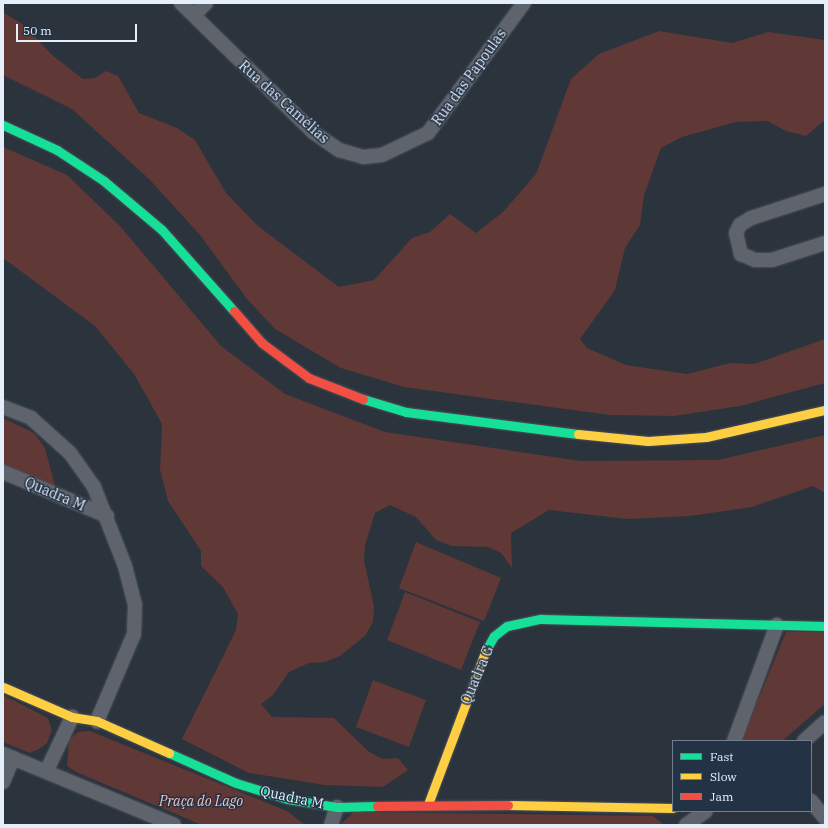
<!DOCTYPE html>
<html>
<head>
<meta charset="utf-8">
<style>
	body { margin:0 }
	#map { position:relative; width:828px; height:828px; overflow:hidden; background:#2b333d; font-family:"IBM Plex Serif",serif }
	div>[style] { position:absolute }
	.green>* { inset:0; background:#603836 }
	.roads { filter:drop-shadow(0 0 1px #4a515a) drop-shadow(0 0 1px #4a515a) }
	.street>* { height:14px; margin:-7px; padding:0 7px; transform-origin:7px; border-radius:7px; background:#5f646c }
	.fast>* { height:9px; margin:-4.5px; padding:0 4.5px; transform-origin:4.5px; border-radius:4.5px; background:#16e098 }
	.slow>* { height:9px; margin:-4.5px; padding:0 4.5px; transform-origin:4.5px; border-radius:4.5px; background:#ffcf43 }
	.jam>* { height:9px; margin:-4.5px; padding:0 4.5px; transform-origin:4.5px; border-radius:4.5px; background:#f24e42 }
	span { translate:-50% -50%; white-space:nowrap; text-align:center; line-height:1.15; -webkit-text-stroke:3px #233245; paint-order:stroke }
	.street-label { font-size:14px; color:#e5effb }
	.park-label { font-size:14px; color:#f8c0ba; font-style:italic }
	.frame { position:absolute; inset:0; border:4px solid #e5effb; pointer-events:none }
	.legend { position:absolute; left:672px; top:740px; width:140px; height:72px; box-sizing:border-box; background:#233245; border:1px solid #717e8e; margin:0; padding:5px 7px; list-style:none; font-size:12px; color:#e5effb }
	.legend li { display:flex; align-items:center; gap:8px; height:20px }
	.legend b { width:20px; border:1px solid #717e8e }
	.scale { position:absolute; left:16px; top:24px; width:121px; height:18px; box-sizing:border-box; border:2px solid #e5effb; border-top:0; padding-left:5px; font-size:12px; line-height:14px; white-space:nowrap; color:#e5effb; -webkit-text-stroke:3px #233245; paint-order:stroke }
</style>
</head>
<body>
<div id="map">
	<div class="green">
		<div style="clip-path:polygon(3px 12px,25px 26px,52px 55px,83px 79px,95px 78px,106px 71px,118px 76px,139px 113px,177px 128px,195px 140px,226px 193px,258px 226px,339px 287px,374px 280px,412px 238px,430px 232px,450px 214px,476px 233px,503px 212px,536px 174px,571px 79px,599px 54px,659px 31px,732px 43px,768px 32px,825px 40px,825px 120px,806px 136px,786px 131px,767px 121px,736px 122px,682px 137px,661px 148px,644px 195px,640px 225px,625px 248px,615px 290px,580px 339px,587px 348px,626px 365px,687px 374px,730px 363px,754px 364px,825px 339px,825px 383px,740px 406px,674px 416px,610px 415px,404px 387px,341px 368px,275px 329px,247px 299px,200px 235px,150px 180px,72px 109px,3px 75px)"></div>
		<div style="clip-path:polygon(3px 147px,67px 175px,120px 226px,221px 346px,285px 394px,385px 432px,581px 461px,718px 460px,825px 435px,825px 493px,813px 486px,752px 507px,690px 516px,627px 519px,549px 510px,511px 533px,512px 568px,501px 553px,488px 547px,452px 546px,436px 540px,416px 517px,390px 505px,375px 513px,365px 545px,364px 560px,374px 607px,373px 622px,365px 636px,340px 656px,325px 662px,309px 663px,289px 672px,273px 695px,261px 704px,272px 717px,334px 718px,369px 752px,383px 759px,398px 758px,408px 770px,383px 787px,325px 785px,249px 773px,182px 739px,236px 630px,238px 614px,223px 587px,201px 566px,201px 551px,168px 501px,160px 470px,162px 424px,134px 374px,95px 326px,3px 258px)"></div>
		<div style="clip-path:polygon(3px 418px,34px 433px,45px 448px,56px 489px,3px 466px)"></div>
		<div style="clip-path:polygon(416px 542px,501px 578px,484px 621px,399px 588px)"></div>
		<div style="clip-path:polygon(405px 592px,480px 622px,461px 670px,387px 640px)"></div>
		<div style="clip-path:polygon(786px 632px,825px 632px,825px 704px,782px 741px,741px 741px)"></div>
		<div style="clip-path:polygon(373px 680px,426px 700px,409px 747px,356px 727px)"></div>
		<div style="clip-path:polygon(3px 695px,48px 718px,52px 730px,47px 743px,39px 749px,30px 753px,3px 742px)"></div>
		<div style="clip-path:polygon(90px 731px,287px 811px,305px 825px,202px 825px,76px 772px,67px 766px,69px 740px,78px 732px)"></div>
		<div style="clip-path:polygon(354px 812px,653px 816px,664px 825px,340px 825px)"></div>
	</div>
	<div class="roads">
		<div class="street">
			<div style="left:181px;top:3px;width:185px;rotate:44.3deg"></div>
			<div style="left:313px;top:132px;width:32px;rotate:35deg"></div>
			<div style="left:339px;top:150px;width:25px;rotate:16deg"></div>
			<div style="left:363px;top:157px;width:19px;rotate:-6deg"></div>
			<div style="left:382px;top:155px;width:51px;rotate:-25.6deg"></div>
			<div style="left:428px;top:133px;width:162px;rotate:-53.6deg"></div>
			<div style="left:194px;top:15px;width:17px;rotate:-45deg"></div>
			<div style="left:825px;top:194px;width:78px;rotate:162deg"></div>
			<div style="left:751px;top:218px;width:13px;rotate:148deg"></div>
			<div style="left:740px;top:225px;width:9px;rotate:117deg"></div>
			<div style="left:736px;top:233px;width:22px;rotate:77deg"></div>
			<div style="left:741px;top:254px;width:15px;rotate:23deg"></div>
			<div style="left:755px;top:260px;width:17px"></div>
			<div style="left:772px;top:260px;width:56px;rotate:-17.8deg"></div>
			<div style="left:3px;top:407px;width:30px;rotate:21deg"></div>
			<div style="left:31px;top:418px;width:52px;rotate:41.9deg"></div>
			<div style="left:70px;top:453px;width:42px;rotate:54.8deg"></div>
			<div style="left:94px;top:487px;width:85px;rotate:68.6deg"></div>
			<div style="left:125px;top:566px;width:40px;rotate:75.6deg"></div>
			<div style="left:135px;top:605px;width:29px;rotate:92deg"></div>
			<div style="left:134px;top:634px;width:95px;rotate:113deg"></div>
			<div style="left:3px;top:472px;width:113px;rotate:22.9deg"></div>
			<div style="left:734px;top:741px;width:124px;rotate:-69.7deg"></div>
			<div style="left:804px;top:741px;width:28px;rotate:-42deg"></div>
			<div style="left:3px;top:754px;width:185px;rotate:22.5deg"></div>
			<div style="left:47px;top:770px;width:59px;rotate:-64.7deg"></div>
			<div style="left:3px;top:782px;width:26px;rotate:-67deg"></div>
			<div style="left:811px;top:801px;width:22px;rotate:51deg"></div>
			<div style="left:331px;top:825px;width:19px;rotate:-72deg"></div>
			<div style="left:686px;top:825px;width:24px;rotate:-35deg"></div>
		</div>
		<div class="fast">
			<div style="left:3px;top:125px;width:60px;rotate:24.8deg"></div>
			<div style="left:57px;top:150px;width:56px;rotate:33.4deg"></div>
			<div style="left:104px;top:181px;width:76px;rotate:40.2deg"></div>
			<div style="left:162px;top:230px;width:108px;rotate:48.4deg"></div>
			<div style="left:363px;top:399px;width:45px;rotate:16.8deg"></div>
			<div style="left:406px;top:412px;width:173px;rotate:7.3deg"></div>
			<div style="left:485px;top:652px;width:18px;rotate:-61deg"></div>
			<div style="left:494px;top:636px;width:16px;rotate:-38deg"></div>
			<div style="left:507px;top:626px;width:35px;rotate:-12deg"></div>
			<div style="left:541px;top:619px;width:284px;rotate:1.4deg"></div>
			<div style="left:169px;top:753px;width:73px;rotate:24.1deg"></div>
			<div style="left:236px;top:783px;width:54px;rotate:17.1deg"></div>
			<div style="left:288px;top:799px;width:50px;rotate:9.3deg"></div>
			<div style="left:337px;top:807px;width:40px;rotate:-1.4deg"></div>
		</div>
		<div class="slow">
			<div style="left:578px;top:434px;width:70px;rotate:5.7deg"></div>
			<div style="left:648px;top:441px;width:58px;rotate:-3.9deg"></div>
			<div style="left:706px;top:437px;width:122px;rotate:-12.8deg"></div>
			<div style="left:3px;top:687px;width:75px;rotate:23.5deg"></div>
			<div style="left:72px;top:717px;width:25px;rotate:9deg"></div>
			<div style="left:97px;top:721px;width:79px;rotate:24deg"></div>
			<div style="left:428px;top:804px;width:162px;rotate:-69.4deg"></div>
			<div style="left:508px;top:805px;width:165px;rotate:1deg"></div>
		</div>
		<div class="jam">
			<div style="left:234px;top:311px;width:43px;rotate:48.8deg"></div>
			<div style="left:262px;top:343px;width:59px;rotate:36.7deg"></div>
			<div style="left:309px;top:378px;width:58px;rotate:21.3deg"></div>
			<div style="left:377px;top:806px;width:131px;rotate:-0.4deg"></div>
		</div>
	</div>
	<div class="street-label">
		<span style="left:469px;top:77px;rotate:-54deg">Rua das Papoulas</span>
		<span style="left:284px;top:102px;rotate:42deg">Rua das Camélias</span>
		<span style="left:55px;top:494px;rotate:23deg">Quadra M</span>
		<span style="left:477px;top:675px;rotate:-67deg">Quadra G</span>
		<span style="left:292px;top:797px;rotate:12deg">Quadra M</span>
	</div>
	<div class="park-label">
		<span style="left:201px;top:801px">Praça do Lago</span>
	</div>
	<div class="frame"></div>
	<ul class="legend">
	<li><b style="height:5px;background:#16e098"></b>Fast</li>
	<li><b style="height:5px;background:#ffcf43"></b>Slow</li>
	<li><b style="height:5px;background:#f24e42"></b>Jam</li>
	</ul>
	<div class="scale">50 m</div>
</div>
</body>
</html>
